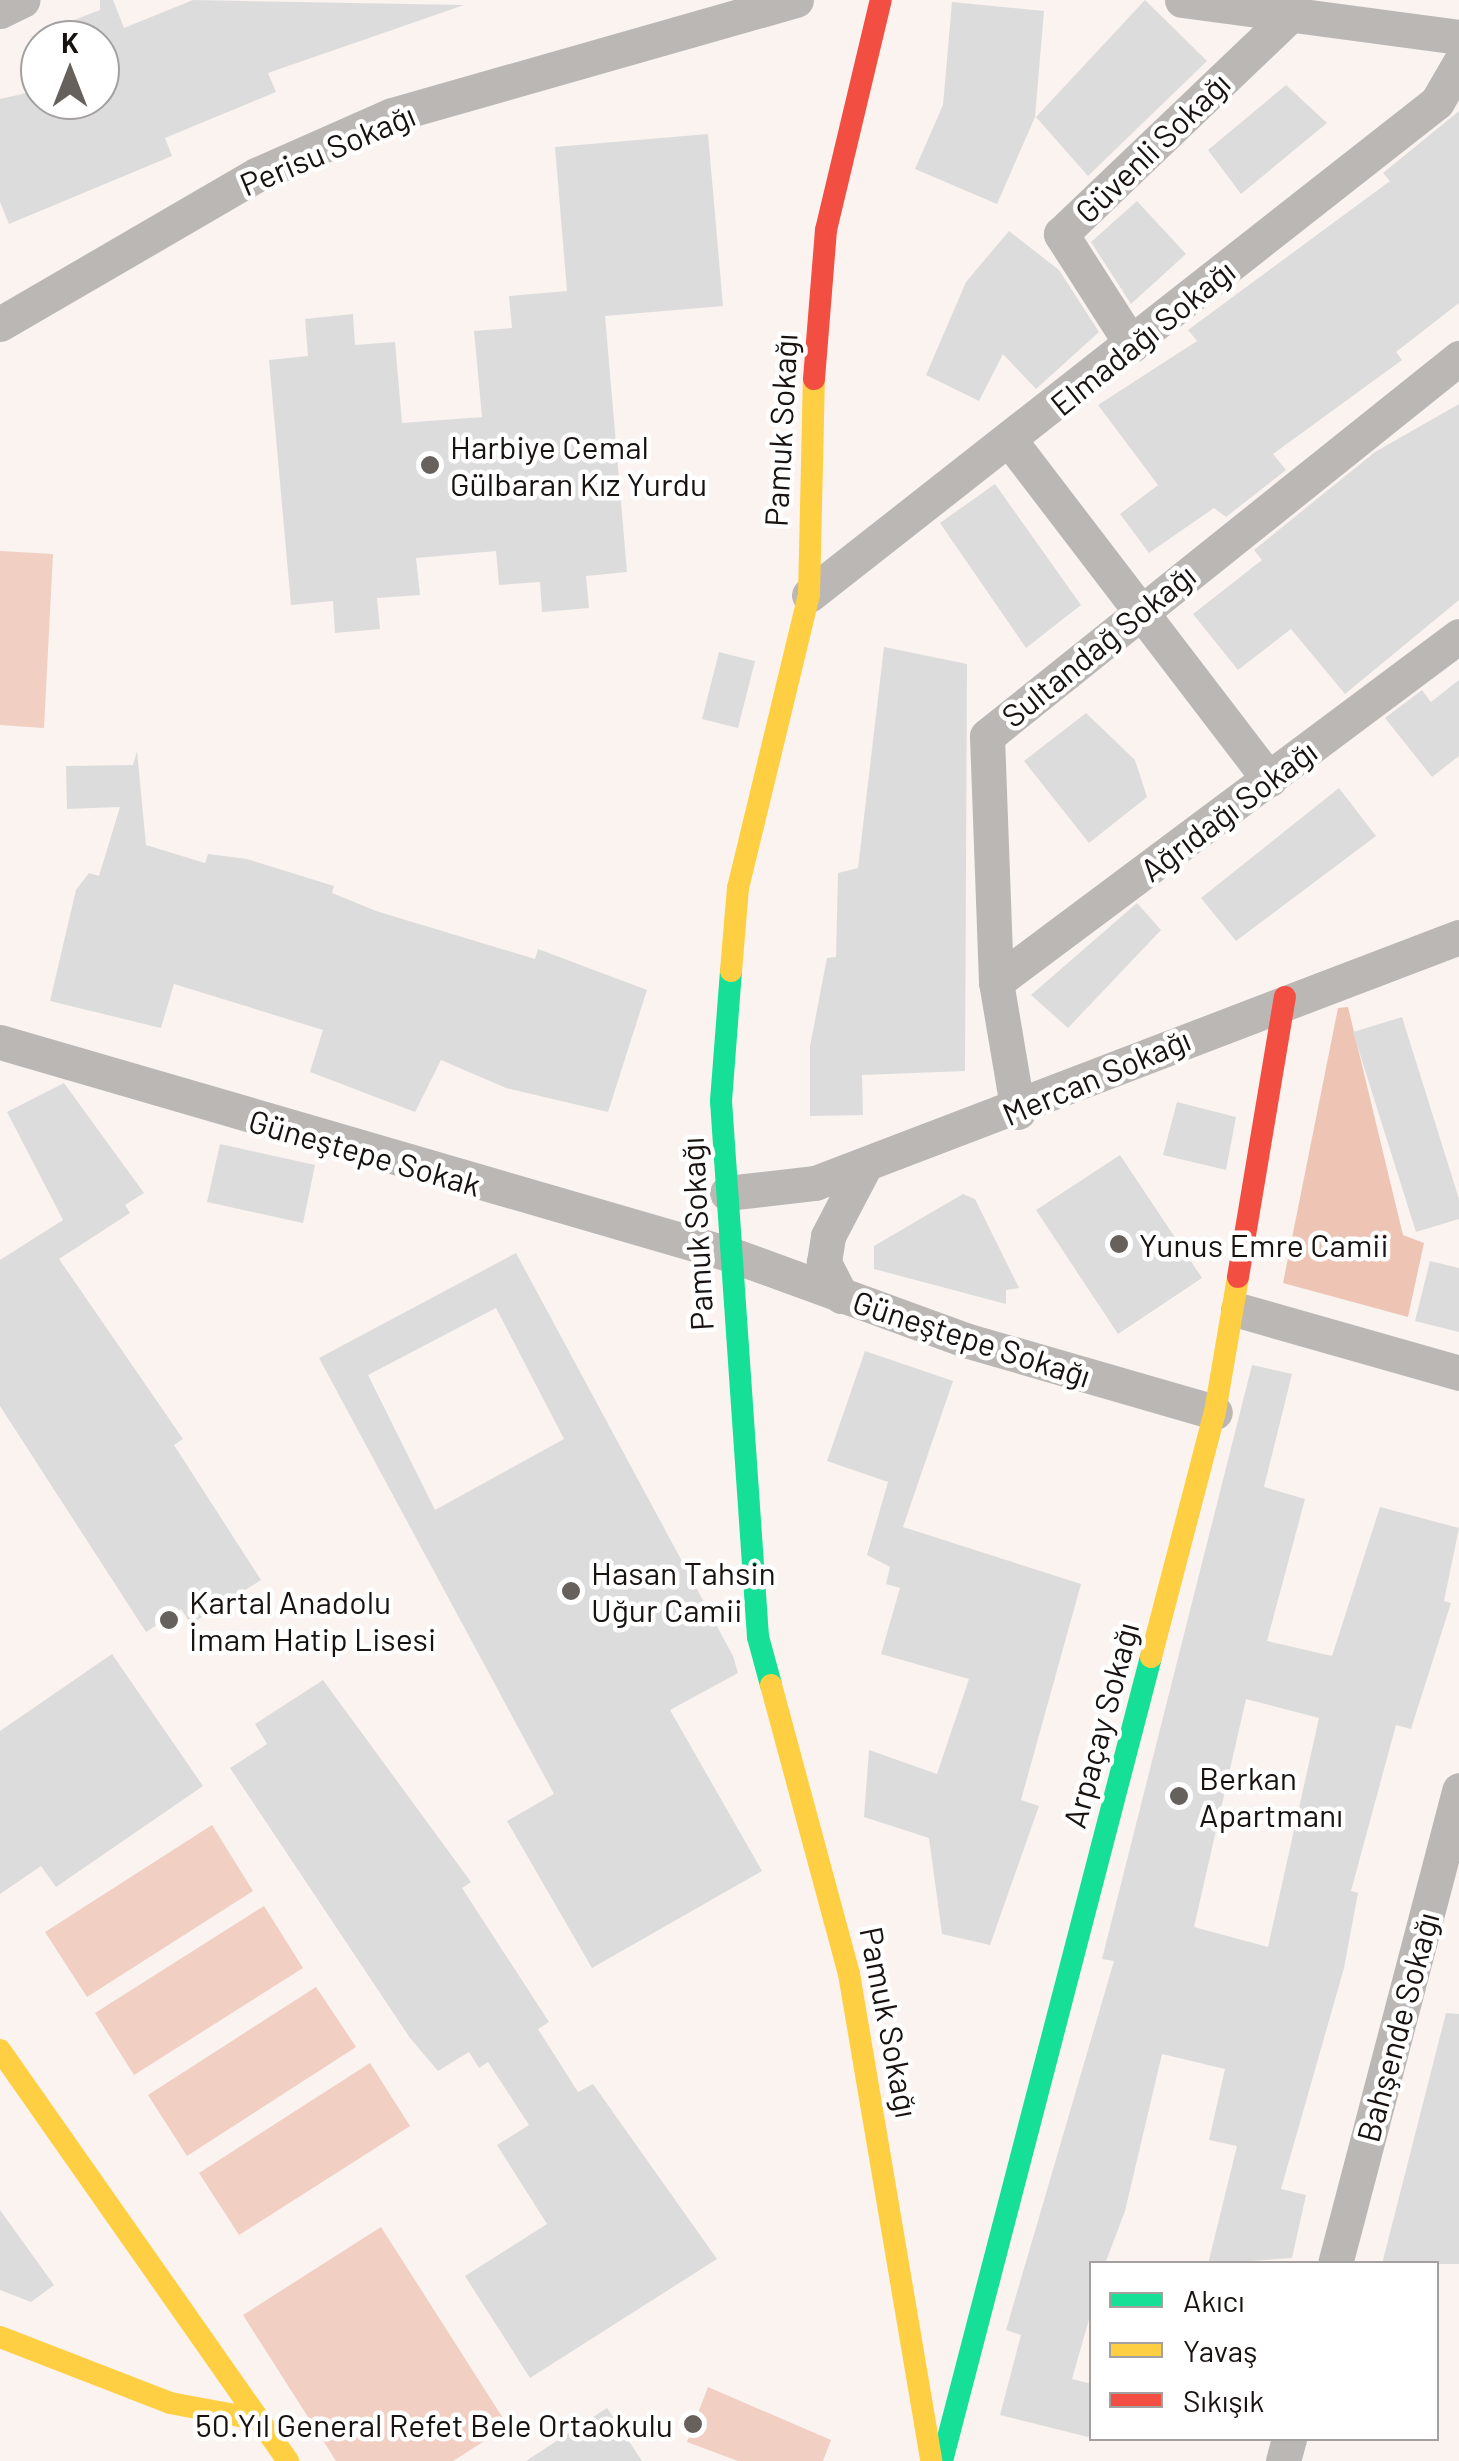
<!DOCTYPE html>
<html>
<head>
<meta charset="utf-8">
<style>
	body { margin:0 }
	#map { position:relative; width:1459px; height:2461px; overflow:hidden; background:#faf3f0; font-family:Barlow,sans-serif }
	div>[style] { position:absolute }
	.green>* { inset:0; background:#f1cfc2 }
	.forest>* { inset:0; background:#eec5b4 }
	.building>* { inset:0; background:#dddcdd }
	.street>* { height:35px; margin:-17.5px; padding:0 17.5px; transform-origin:17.5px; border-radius:17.5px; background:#bbb7b5 }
	.fast>* { height:22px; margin:-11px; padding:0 11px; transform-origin:11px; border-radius:11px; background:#16e098 }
	.slow>* { height:22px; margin:-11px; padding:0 11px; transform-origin:11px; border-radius:11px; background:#ffcf43 }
	.jam>* { height:22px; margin:-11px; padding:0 11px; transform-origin:11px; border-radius:11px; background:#f24e42 }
	.dots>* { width:28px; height:28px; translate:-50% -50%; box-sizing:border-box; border:5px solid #fff; border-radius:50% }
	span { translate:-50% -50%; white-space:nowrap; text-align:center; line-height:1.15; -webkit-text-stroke:9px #fff; paint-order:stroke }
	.street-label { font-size:32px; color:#181210 }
	.poi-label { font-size:32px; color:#181210 }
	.left { translate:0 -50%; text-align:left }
	.right { translate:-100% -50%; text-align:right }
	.legend { position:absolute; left:1089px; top:2261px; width:350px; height:180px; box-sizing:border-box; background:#fff; border:2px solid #a3a09f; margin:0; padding:12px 18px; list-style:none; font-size:30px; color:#181210 }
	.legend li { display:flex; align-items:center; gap:20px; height:50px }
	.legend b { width:50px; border:2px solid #a3a09f }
	.north { position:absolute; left:20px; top:20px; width:100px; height:100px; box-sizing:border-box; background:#fff; border:2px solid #a3a09f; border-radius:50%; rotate:0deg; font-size:28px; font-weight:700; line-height:40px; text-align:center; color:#181210 }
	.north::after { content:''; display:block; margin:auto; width:35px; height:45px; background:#67615e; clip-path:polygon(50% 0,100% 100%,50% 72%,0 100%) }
</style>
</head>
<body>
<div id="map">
	<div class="green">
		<div style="clip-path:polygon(0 551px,53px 554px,44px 728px,0 725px)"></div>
		<div style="clip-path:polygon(212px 1825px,253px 1891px,87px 1997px,45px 1932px)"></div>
		<div style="clip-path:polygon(264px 1906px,303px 1968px,134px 2075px,95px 2013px)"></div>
		<div style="clip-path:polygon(316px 1987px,356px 2047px,187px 2156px,148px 2095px)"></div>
		<div style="clip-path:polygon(370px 2063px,410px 2126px,239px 2235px,199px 2173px)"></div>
		<div style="clip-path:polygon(381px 2227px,508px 2426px,453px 2461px,336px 2461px,243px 2315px)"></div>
		<div style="clip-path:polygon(708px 2387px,831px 2440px,823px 2461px,738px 2461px,687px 2442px)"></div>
	</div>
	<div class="forest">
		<div style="clip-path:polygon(1348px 1007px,1403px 1235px,1424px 1243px,1408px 1317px,1283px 1283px,1338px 1008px)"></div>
	</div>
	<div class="building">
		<div style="clip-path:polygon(100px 0,113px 0,124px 28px,193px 0,464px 5px,268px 73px,276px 92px,165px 138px,172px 156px,9px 224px,0 202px,0 99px,31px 92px,33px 100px,100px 100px,100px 40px,30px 37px,100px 10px)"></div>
		<div style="clip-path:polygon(1145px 0,1207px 61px,1088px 176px,1036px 117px)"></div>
		<div style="clip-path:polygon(952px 2px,1044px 11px,1035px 117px,997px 204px,915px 169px,943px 105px)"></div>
		<div style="clip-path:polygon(1286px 85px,1327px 123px,1241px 194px,1208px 150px)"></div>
		<div style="clip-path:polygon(1459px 111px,1459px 303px,1396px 352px,1402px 360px,1273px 454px,1286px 470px,1226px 517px,1214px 508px,1149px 553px,1120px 514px,1158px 485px,1098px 405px,1197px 341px,1188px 330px,1390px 181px,1383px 173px)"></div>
		<div style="clip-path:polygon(708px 134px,723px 306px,605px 316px,627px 572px,586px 576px,589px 608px,542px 612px,540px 582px,499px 585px,496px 551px,416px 558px,420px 595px,377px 598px,380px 629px,335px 633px,333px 601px,291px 605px,269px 360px,308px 356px,305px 319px,353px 314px,355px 345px,395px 342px,402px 423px,482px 417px,474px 331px,512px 328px,509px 296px,567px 291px,555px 147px)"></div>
		<div style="clip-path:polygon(1137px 201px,1186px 254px,1131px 304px,1091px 242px)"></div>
		<div style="clip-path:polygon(1009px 231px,1059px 270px,1099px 332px,1036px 389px,1003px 354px,979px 401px,926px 375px,966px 282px)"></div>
		<div style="clip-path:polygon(1459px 404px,1459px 600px,1345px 694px,1291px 629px,1238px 670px,1193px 614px,1262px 560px,1254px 550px,1375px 452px)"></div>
		<div style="clip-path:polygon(995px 484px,1081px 605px,1026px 648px,940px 523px)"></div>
		<div style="clip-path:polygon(884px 647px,967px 664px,965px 1071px,862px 1075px,863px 1115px,810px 1116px,810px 1046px,827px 958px,836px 957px,838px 873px,858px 868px)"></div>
		<div style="clip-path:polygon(719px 652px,755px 661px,738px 728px,702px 719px)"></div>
		<div style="clip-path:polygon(1459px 680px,1459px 756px,1432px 777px,1385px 718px,1422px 690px,1431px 702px)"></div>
		<div style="clip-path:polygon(1086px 713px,1135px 760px,1147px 797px,1089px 843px,1024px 761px)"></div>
		<div style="clip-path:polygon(137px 751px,146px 845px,205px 863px,208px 854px,247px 859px,334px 886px,332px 893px,376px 911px,535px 959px,538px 949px,647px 990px,608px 1112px,506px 1088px,441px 1060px,415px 1112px,310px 1072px,323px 1030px,174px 984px,161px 1028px,50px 1001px,76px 890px,89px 873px,99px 876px,120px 807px,67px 809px,66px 766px,133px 765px)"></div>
		<div style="clip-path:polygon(1339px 788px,1376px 836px,1236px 941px,1201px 898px)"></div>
		<div style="clip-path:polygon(1137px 903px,1161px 930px,1068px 1028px,1031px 995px)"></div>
		<div style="clip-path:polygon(1402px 1017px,1459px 1199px,1459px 1219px,1416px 1232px,1353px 1032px)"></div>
		<div style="clip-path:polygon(64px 1083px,144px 1193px,125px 1205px,130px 1213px,59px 1259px,183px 1439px,174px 1445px,261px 1580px,191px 1624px,181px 1609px,146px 1632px,0 1406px,0 1260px,63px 1220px,7px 1112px)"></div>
		<div style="clip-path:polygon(1177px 1102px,1236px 1117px,1226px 1170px,1163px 1155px)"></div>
		<div style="clip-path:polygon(220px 1144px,315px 1165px,303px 1223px,207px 1202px)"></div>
		<div style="clip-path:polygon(1120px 1155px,1202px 1278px,1118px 1334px,1036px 1210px)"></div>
		<div style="clip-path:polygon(963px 1194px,975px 1199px,1019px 1288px,1006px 1290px,1006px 1304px,874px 1269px,874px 1246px)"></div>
		<div style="clip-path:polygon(evenodd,516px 1253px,733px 1656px,738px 1673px,670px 1710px,762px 1871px,592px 1968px,507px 1821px,554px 1794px,319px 1358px,516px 1253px,496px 1308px,564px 1439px,435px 1510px,368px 1375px,496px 1308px)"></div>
		<div style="clip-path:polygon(1430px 1261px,1459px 1268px,1459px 1332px,1415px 1321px)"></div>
		<div style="clip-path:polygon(865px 1351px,953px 1381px,903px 1527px,1081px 1584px,1021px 1800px,1039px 1806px,990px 1945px,942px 1934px,929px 1838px,864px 1817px,869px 1750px,937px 1774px,969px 1679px,881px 1654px,900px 1588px,886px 1584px,890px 1567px,867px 1555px,888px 1482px,827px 1461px)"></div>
		<div style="clip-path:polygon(evenodd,1252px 1365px,1292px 1374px,1264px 1487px,1305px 1499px,1267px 1641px,1332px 1656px,1380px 1507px,1459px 1528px,1444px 1601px,1451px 1603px,1411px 1729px,1396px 1725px,1351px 1891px,1358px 1893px,1344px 1968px,1281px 2189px,1306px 2195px,1292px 2258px,1208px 2264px,1237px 2146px,1209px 2140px,1225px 2069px,1162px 2054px,1125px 2211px,1105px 2264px,1092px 2264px,1092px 2309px,1072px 2379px,1092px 2384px,1092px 2438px,1000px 2415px,1021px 2335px,1006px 2330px,1114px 1961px,1102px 1959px,1252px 1365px,1246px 1699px,1319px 1718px,1268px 1947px,1194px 1927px,1246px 1699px)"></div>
		<div style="clip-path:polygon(112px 1654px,203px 1786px,56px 1887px,41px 1866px,0 1894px,0 1731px)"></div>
		<div style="clip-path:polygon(323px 1680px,471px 1882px,462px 1888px,549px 2022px,538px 2029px,578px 2092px,593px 2084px,717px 2259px,530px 2378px,465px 2276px,547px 2224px,497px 2145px,529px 2125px,488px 2062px,479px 2068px,469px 2052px,438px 2071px,410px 2038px,230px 1768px,267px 1744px,255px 1724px)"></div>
		<div style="clip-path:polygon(1446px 2013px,1459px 2014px,1459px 2264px,1382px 2264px)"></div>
		<div style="clip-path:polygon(0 2210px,54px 2285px,31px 2302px,0 2290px)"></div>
		<div style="clip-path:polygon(607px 2408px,642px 2461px,526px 2461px)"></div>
	</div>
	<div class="street">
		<div style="left:1182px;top:0;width:279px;rotate:7.6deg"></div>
		<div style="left:0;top:11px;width:25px;rotate:-26deg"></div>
		<div style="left:0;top:324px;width:296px;rotate:-30.2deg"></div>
		<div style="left:256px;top:175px;width:149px;rotate:-23.8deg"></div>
		<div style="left:392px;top:115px;width:420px;rotate:-15.9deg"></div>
		<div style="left:1132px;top:345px;width:132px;rotate:-122.6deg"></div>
		<div style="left:1061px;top:234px;width:323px;rotate:-43.7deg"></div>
		<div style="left:1011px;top:442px;width:425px;rotate:52.6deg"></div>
		<div style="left:809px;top:595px;width:798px;rotate:-38.13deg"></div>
		<div style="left:1437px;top:102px;width:44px;rotate:-59.9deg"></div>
		<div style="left:996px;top:982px;width:578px;rotate:-36.77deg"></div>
		<div style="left:0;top:1042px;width:762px;rotate:16.22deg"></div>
		<div style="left:732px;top:1255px;width:248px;rotate:20deg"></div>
		<div style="left:965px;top:1340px;width:260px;rotate:16.1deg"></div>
		<div style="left:1018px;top:1112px;width:132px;rotate:-99.6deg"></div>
		<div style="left:996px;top:982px;width:246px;rotate:-92.1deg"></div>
		<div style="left:987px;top:736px;width:605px;rotate:-38.69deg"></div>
		<div style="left:727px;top:1193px;width:89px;rotate:-6.5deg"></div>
		<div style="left:815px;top:1183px;width:689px;rotate:-20.91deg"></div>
		<div style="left:841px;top:1296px;width:38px;rotate:-117deg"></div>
		<div style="left:824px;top:1262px;width:26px;rotate:-81deg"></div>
		<div style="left:828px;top:1236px;width:78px;rotate:-62.4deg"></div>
		<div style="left:1238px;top:1310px;width:230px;rotate:15.9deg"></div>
		<div style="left:1335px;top:2264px;width:490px;rotate:-75.3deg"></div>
		<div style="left:1283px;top:2461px;width:24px;rotate:-75deg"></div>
	</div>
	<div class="fast">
		<div style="left:731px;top:971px;width:130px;rotate:94.4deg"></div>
		<div style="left:721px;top:1101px;width:537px;rotate:86.05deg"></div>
		<div style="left:758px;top:1637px;width:50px;rotate:74.8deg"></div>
		<div style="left:942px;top:2461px;width:831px;rotate:-75.43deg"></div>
	</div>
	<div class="slow">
		<div style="left:731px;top:971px;width:83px;rotate:-85.2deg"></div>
		<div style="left:738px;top:888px;width:301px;rotate:-76.4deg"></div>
		<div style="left:809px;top:595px;width:216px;rotate:-88.7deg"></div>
		<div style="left:1151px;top:1657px;width:253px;rotate:-75.4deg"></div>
		<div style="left:1215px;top:1412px;width:137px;rotate:-80.3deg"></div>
		<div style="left:771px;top:1685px;width:299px;rotate:74.9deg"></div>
		<div style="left:849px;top:1974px;width:494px;rotate:80.4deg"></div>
		<div style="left:0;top:2050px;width:502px;rotate:54.98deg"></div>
		<div style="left:0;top:2337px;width:182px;rotate:21.2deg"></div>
		<div style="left:170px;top:2403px;width:87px;rotate:10.5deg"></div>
	</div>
	<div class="jam">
		<div style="left:814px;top:379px;width:149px;rotate:-85.4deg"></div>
		<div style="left:826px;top:230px;width:236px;rotate:-76.6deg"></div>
		<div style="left:1238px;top:1277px;width:284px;rotate:-80.5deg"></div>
	</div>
	<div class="dots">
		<div style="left:430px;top:465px;background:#67615e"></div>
		<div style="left:1119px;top:1244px;background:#67615e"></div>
		<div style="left:571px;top:1591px;background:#67615e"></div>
		<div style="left:169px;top:1620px;background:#67615e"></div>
		<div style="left:1179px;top:1796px;background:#67615e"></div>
		<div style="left:693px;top:2424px;background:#67615e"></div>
	</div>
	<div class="street-label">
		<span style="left:1152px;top:147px;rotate:-44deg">Güvenli Sokağı</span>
		<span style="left:327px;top:149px;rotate:-23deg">Perisu Sokağı</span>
		<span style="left:1142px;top:337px;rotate:-39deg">Elmadağı Sokağı</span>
		<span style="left:780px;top:430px;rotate:-87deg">Pamuk Sokağı</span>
		<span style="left:1098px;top:645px;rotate:-39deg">Sultandağ Sokağı</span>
		<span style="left:1228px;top:810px;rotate:-37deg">Ağrıdağı Sokağı</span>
		<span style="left:1096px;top:1076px;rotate:-23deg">Mercan Sokağı</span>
		<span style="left:365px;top:1152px;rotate:16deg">Güneştepe Sokak</span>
		<span style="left:696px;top:1234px;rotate:-93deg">Pamuk Sokağı</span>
		<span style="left:972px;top:1338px;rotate:18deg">Güneştepe Sokağı</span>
		<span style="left:1100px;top:1725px;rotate:-75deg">Arpaçay Sokağı</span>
		<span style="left:890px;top:2022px;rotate:79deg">Pamuk Sokağı</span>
		<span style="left:1397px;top:2027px;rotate:-75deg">Bahşende Sokağı</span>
	</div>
	<div class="poi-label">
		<span class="left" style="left:450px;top:465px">Harbiye Cemal<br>Gülbaran Kız Yurdu</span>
		<span class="left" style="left:1139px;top:1244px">Yunus Emre Camii</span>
		<span class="left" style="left:591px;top:1591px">Hasan Tahsin<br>Uğur Camii</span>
		<span class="left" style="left:189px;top:1620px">Kartal Anadolu<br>İmam Hatip Lisesi</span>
		<span class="left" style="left:1199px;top:1796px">Berkan<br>Apartmanı</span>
		<span class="right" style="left:673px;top:2424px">50.Yıl General Refet Bele Ortaokulu</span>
	</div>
	<ul class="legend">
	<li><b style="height:12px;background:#16e098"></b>Akıcı</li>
	<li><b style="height:12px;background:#ffcf43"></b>Yavaş</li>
	<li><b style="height:12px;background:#f24e42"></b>Sıkışık</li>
	</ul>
	<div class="north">K</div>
</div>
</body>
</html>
